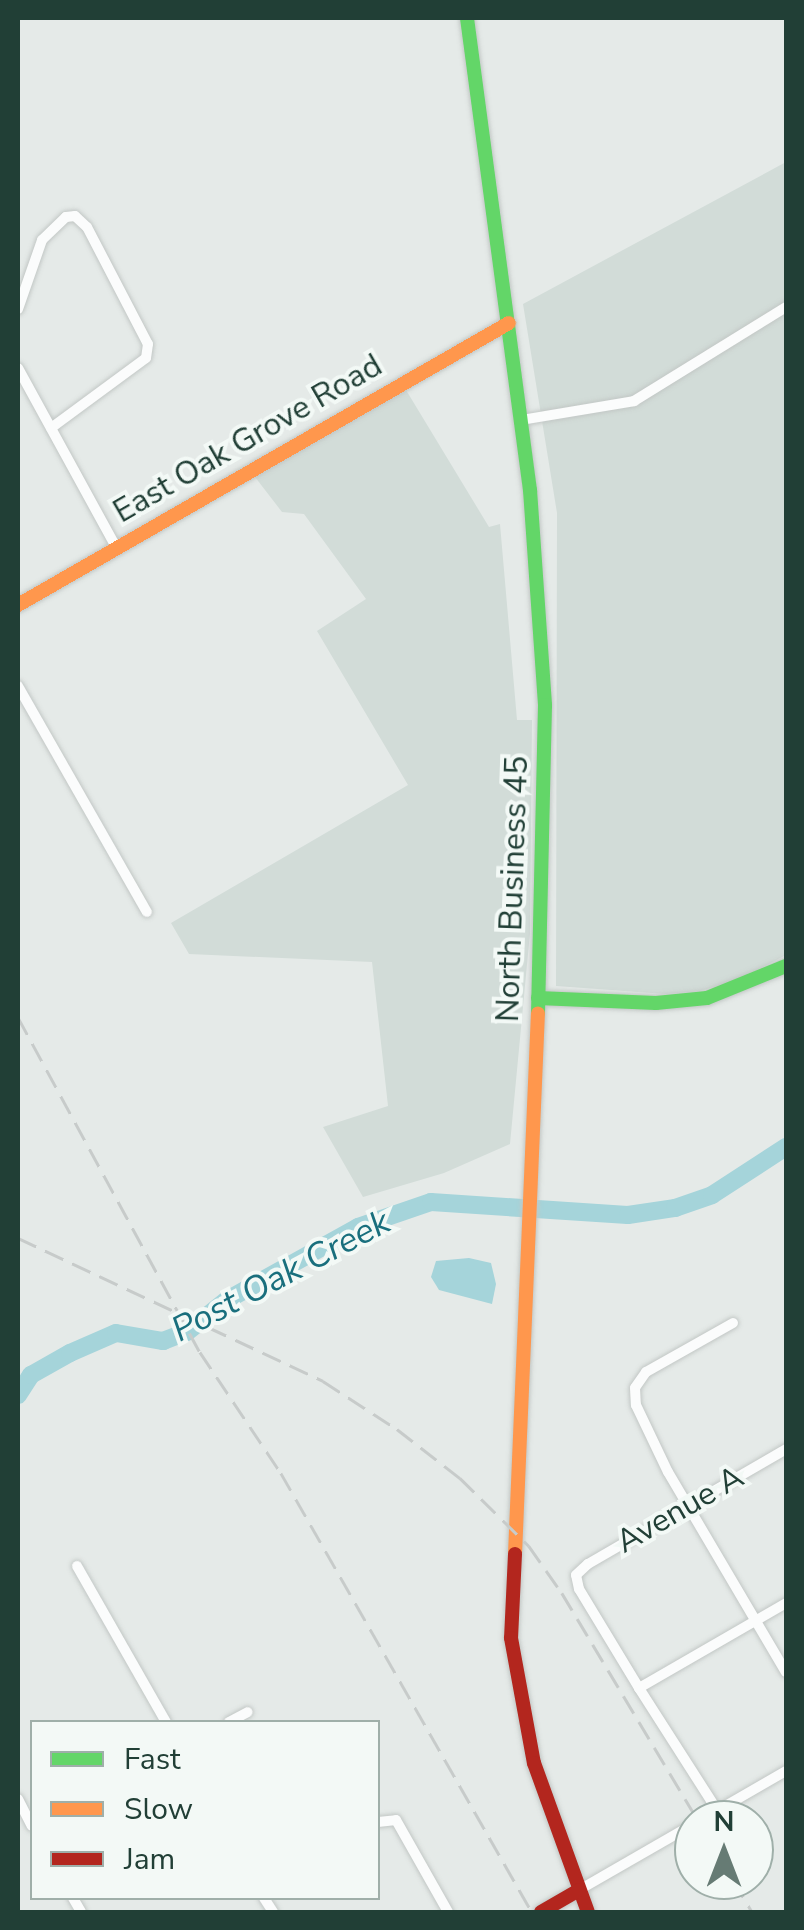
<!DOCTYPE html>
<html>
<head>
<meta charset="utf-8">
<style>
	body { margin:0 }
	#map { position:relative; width:804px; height:1930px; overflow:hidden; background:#e5eae8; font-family:"Nunito Sans",sans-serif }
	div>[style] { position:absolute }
	.built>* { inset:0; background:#d2dcd8 }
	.water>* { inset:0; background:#a5d4da }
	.river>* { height:18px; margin:-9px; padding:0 9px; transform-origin:9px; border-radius:9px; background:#a5d4da }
	.roads { filter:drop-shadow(0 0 2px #c2c7c5) drop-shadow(0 0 2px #c2c7c5) }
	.street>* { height:10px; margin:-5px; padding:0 5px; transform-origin:5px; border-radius:5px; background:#fbfcfc }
	.fast>* { height:14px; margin:-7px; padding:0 7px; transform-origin:7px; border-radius:7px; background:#63d668 }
	.slow>* { height:14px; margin:-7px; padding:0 7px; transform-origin:7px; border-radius:7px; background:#ff974d }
	.jam>* { height:14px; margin:-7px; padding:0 7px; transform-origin:7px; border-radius:7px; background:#b3261e }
	.rail>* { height:2.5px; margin-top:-1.25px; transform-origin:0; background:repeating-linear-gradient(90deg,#c7cbca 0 20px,transparent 0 30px) }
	span { translate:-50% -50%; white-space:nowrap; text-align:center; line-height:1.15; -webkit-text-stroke:8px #f3f9f6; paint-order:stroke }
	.street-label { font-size:32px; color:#213f36 }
	.water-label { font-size:35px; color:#196f7d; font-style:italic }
	.frame { position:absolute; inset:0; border:20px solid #213f36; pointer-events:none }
	.legend { position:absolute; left:30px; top:1720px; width:350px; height:180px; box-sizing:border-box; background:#f3f9f6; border:2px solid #9fafa9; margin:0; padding:12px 18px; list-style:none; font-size:30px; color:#213f36 }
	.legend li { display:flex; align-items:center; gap:20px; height:50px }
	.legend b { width:50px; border:2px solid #9fafa9 }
	.north { position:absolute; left:674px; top:1800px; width:100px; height:100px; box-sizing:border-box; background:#f3f9f6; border:2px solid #9fafa9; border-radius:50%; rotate:0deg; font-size:28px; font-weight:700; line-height:40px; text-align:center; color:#213f36 }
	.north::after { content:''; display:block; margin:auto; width:35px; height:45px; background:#667b74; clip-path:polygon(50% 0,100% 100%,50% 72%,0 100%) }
</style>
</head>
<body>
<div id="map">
	<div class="built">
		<div style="clip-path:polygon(786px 162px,786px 955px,740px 979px,700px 991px,666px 994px,556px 986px,557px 513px,523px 304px)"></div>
		<div style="clip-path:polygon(406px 390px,489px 527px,500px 524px,517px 720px,532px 720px,530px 933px,510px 1144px,444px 1173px,363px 1197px,323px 1127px,388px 1106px,372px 962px,189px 954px,171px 923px,408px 785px,317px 631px,366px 599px,304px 514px,282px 512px,255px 477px)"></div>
	</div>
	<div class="water">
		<div style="clip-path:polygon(469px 1258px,491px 1263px,496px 1284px,492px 1304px,439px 1290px,431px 1277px,436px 1261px)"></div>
	</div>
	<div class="river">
		<div style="left:18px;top:1395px;width:24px;rotate:-57deg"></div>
		<div style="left:31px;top:1375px;width:45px;rotate:-29.4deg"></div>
		<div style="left:70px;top:1353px;width:50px;rotate:-23.5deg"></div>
		<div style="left:116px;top:1333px;width:48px;rotate:9.7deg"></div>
		<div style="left:163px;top:1341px;width:26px;rotate:-21deg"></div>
		<div style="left:187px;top:1332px;width:51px;rotate:-38.7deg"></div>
		<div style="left:227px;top:1300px;width:150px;rotate:-29.1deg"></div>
		<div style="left:358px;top:1227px;width:77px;rotate:-18.9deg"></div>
		<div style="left:431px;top:1202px;width:197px;rotate:3.8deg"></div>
		<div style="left:628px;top:1215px;width:48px;rotate:-8.5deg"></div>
		<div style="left:675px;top:1208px;width:39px;rotate:-19deg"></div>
		<div style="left:712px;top:1195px;width:88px;rotate:-33deg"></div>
	</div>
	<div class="roads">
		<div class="street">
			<div style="left:18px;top:309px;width:73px;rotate:-70.8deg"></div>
			<div style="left:42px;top:240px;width:33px;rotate:-44deg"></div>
			<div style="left:66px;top:217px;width:9px;rotate:-6deg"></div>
			<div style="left:75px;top:216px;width:16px;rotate:43deg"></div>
			<div style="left:87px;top:227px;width:132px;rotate:62.5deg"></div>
			<div style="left:148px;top:344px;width:14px;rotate:98deg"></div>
			<div style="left:146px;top:358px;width:118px;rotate:143.6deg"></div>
			<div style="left:18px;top:368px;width:204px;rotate:61.3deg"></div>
			<div style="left:521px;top:420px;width:115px;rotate:-9.5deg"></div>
			<div style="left:634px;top:401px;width:179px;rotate:-31.7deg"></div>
			<div style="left:18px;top:686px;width:260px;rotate:60.3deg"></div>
			<div style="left:733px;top:1323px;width:100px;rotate:150.6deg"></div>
			<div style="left:646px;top:1372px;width:19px;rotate:125deg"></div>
			<div style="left:635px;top:1388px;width:17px;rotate:87deg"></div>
			<div style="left:636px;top:1405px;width:74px;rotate:64.5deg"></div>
			<div style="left:668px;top:1472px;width:232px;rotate:59.5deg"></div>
			<div style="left:77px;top:1566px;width:180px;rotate:60.3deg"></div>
			<div style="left:639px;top:1688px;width:170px;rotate:-30deg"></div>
			<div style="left:229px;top:1722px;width:21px;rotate:-28deg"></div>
			<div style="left:18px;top:1799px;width:30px;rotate:63deg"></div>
			<div style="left:717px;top:1810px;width:145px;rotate:-122.6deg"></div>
			<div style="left:639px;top:1688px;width:116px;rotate:-121.2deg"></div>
			<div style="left:579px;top:1589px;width:14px;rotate:-102deg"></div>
			<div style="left:576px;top:1575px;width:16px;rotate:-43deg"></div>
			<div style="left:588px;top:1564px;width:229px;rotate:-30.1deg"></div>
			<div style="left:701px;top:1820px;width:98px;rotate:-30deg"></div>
			<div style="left:378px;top:1822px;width:18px;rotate:-6deg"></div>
			<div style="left:396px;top:1820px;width:106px;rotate:60.5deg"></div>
			<div style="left:579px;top:1890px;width:133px;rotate:-29.9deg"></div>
			<div style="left:73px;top:1898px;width:16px;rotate:60deg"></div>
			<div style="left:264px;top:1898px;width:17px;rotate:57deg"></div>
		</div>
		<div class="fast">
			<div style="left:467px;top:18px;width:476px;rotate:82.4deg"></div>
			<div style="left:530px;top:490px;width:216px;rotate:86deg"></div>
			<div style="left:545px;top:705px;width:308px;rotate:91.3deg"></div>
			<div style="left:538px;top:998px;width:118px;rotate:2.4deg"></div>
			<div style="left:656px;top:1003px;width:51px;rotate:-5.6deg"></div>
			<div style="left:707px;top:998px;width:85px;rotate:-22.1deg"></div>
		</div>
		<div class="slow">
			<div style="left:18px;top:605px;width:566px;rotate:-29.87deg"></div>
			<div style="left:515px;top:1554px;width:541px;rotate:-87.57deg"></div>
		</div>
		<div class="jam">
			<div style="left:515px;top:1554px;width:84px;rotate:92.7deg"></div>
			<div style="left:511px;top:1638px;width:127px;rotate:79.6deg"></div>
			<div style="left:534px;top:1763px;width:158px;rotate:70.1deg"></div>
			<div style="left:541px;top:1912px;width:44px;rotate:-30.1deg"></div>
		</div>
	</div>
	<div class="rail">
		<div style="left:18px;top:1017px;width:381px;rotate:61.5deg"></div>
		<div style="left:200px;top:1352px;width:146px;rotate:56.2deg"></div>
		<div style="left:281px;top:1473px;width:506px;rotate:60.24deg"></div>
		<div style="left:18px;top:1238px;width:337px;rotate:25.1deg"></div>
		<div style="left:323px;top:1381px;width:88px;rotate:33deg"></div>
		<div style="left:397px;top:1429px;width:80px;rotate:37.9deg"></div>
		<div style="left:460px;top:1478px;width:97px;rotate:44.6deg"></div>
		<div style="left:529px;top:1546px;width:57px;rotate:54.9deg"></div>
		<div style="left:562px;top:1593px;width:265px;rotate:59.1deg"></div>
		<div style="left:733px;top:1880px;width:37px;rotate:59deg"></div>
	</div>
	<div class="street-label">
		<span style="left:248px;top:439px;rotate:-30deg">East Oak Grove Road</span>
		<span style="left:513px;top:889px;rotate:-88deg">North Business 45</span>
		<span style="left:680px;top:1510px;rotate:-30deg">Avenue A</span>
	</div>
	<div class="water-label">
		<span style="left:281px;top:1276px;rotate:-28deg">Post Oak Creek</span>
	</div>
	<div class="frame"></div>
	<ul class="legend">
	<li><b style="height:12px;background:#63d668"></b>Fast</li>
	<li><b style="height:12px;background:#ff974d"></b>Slow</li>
	<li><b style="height:12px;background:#b3261e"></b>Jam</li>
	</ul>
	<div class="north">N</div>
</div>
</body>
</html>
